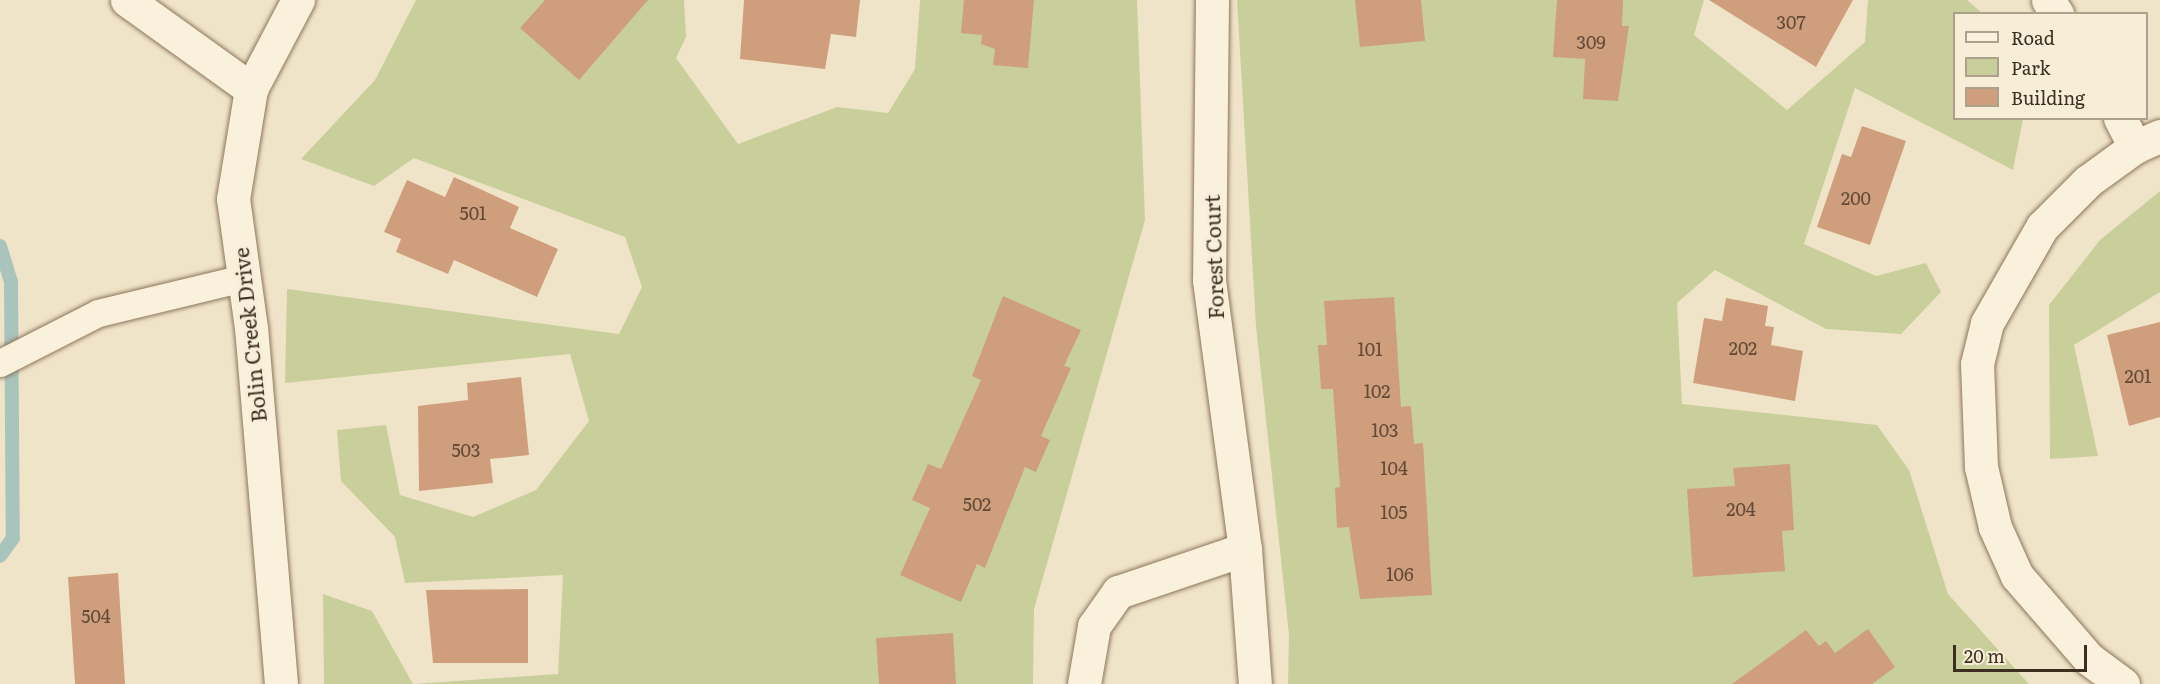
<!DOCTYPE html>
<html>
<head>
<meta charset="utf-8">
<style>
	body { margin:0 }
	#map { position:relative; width:2160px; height:684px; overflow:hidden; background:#f0e4c8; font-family:Literata,serif }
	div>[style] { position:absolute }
	.green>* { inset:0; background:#c9cf9b }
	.stream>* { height:14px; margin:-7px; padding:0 7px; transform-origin:7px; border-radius:7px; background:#a9c4bc }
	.building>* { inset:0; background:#cf9f7d }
	.roads { filter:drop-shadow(0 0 2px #8d765c) drop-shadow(0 0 2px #8d765c) }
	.lane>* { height:27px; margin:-13.5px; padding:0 13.5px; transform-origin:13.5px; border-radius:13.5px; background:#faf1dc }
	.street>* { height:33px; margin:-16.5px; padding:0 16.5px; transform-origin:16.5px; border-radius:16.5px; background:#faf1dc }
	span { translate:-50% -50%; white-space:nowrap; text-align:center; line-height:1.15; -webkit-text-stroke:6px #f7eed8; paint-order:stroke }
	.number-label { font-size:18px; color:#624a37 }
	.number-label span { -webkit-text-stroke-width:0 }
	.street-label { font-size:21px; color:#3d2e20 }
	.legend { position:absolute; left:1953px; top:12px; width:195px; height:108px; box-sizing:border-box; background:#f7eed8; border:2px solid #ada18e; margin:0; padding:8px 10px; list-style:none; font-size:18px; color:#3d2e20 }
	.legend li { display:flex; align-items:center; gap:12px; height:30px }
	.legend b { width:30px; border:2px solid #ada18e }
	.scale { position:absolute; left:1953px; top:645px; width:134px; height:27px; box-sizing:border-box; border:3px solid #3d2e20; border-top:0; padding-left:8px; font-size:18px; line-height:21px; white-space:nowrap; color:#3d2e20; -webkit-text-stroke:4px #f7eed8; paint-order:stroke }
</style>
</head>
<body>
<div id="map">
	<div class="green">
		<div style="clip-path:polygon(416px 0,684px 0,686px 37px,676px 58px,738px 144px,837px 107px,888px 113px,915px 69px,920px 0,1137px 0,1145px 220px,1034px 609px,1033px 684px,324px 684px,323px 594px,372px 611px,413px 684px,558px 674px,563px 575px,405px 583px,395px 537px,341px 481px,337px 430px,386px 425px,400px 495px,473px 517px,536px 490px,589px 421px,570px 354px,285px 383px,287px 289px,619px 334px,642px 287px,625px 237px,414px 158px,374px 186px,301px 159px,375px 80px)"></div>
		<div style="clip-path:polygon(1237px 0,1704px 0,1694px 35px,1787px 110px,1865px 42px,1868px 0,1967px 0,1982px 13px,1954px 14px,1954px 118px,2023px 119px,2013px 170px,1855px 88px,1804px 244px,1876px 276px,1926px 263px,1941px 292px,1901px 334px,1826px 329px,1715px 270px,1677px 303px,1682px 404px,1877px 425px,1909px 470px,1948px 594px,2029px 684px,1288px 684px,1289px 635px,1256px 326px)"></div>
		<div style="clip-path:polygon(2160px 191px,2160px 292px,2074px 345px,2098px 456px,2050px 459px,2049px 305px,2100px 240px)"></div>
	</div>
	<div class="stream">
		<div style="left:0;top:246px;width:38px;rotate:73deg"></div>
		<div style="left:11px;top:282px;width:256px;rotate:89.6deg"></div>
		<div style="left:13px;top:538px;width:22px;rotate:126deg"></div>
	</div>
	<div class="building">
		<div style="clip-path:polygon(545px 0,648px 0,579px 80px,520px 28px)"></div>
		<div style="clip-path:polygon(744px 0,860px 0,856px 37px,831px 34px,825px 69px,740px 59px)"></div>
		<div style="clip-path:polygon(964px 0,1034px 0,1028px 68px,993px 65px,995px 49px,981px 44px,982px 35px,961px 33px)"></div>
		<div style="clip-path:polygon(1355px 0,1421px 0,1425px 41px,1360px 47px)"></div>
		<div style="clip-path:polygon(1557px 0,1623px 0,1622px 26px,1629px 26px,1618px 101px,1583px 99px,1585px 59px,1553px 57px)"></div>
		<div style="clip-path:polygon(1709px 0,1853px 0,1816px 67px)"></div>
		<div style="clip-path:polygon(1862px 126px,1906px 141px,1870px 245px,1817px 227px,1842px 154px,1851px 157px)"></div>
		<div style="clip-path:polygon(454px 177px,519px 207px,510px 228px,558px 249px,537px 297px,454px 260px,448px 274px,396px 252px,401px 239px,384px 232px,407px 180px,445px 197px)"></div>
		<div style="clip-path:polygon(1003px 296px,1081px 330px,1064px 366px,1071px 368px,1041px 436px,1050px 440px,1036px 472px,1025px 467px,985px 568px,977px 564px,961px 602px,900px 575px,930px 508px,912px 500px,928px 464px,941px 469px,981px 380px,972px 376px)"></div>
		<div style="clip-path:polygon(1394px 297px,1401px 407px,1411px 406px,1414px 444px,1423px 443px,1432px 595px,1360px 599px,1349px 527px,1337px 528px,1335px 488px,1340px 487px,1333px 389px,1321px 389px,1318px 345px,1327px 345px,1324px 301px)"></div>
		<div style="clip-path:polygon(1726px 298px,1768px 306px,1765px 326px,1774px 327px,1771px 345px,1803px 351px,1795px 401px,1693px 383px,1704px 318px,1722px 321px)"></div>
		<div style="clip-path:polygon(2160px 322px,2160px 417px,2129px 426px,2107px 335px)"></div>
		<div style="clip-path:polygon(521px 377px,529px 455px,490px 459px,493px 483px,419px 491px,418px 406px,468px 400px,467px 383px)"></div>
		<div style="clip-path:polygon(1790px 464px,1794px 530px,1782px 531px,1785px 571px,1693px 577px,1687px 489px,1735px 486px,1733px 468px)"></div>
		<div style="clip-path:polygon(118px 573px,125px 684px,75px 684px,68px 577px)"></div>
		<div style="clip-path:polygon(528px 589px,528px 663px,433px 663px,426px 590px)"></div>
		<div style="clip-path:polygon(1868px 629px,1895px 667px,1872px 684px,1732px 684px,1806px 630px,1819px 646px,1826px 641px,1835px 653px)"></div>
		<div style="clip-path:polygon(953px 633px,956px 684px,879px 684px,876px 638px)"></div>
	</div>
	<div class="roads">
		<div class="lane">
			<div style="left:0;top:363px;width:110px;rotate:-27deg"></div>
			<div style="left:98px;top:313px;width:150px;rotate:-13.5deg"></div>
		</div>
		<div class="street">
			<div style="left:127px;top:0;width:153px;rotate:35.7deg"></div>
			<div style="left:1212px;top:0;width:280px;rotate:90.6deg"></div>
			<div style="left:1209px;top:280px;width:271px;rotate:82.4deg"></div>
			<div style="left:1245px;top:549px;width:135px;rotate:85.8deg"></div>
			<div style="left:2048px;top:0;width:17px;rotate:57deg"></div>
			<div style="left:2120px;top:118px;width:33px;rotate:63deg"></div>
			<div style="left:281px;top:684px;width:357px;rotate:-94.8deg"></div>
			<div style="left:251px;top:328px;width:130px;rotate:-97.9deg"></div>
			<div style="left:233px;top:199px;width:111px;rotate:-80.7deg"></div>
			<div style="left:251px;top:89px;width:101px;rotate:-62.2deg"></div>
			<div style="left:1084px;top:684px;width:59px;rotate:-80.2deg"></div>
			<div style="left:1094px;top:626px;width:42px;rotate:-54.8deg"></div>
			<div style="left:1118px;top:592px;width:134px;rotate:-18.7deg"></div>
			<div style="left:2123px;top:684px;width:42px;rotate:-143.7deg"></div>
			<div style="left:2089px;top:659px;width:110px;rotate:-130.9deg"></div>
			<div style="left:2017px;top:576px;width:54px;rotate:-114.2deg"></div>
			<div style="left:1995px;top:527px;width:62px;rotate:-103.1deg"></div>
			<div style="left:1981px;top:467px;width:103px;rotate:-92.2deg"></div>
			<div style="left:1977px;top:364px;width:42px;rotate:-76.3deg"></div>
			<div style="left:1987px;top:323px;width:111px;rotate:-60.2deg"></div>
			<div style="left:2042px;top:227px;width:65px;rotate:-45deg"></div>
			<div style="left:2088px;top:181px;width:58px;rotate:-35.9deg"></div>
			<div style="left:2135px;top:147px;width:27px;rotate:-24deg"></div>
		</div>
	</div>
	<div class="number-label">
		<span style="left:1791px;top:22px">307</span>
		<span style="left:1591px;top:42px">309</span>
		<span style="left:1856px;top:198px">200</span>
		<span style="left:473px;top:213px">501</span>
		<span style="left:1743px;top:348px">202</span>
		<span style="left:1370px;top:349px">101</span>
		<span style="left:2138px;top:376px">201</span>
		<span style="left:1377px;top:391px">102</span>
		<span style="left:1385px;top:430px">103</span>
		<span style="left:466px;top:450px">503</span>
		<span style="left:1394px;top:468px">104</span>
		<span style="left:977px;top:504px">502</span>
		<span style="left:1741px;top:509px">204</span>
		<span style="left:1394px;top:512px">105</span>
		<span style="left:1400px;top:574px">106</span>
		<span style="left:96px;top:616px">504</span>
	</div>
	<div class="street-label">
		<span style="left:1213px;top:257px;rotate:-92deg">Forest Court</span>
		<span style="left:249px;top:335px;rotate:-96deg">Bolin Creek Drive</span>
	</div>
	<ul class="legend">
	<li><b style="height:8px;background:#faf1dc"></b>Road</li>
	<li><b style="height:16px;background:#c9cf9b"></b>Park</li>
	<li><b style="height:16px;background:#cf9f7d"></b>Building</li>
	</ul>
	<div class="scale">20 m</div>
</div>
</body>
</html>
